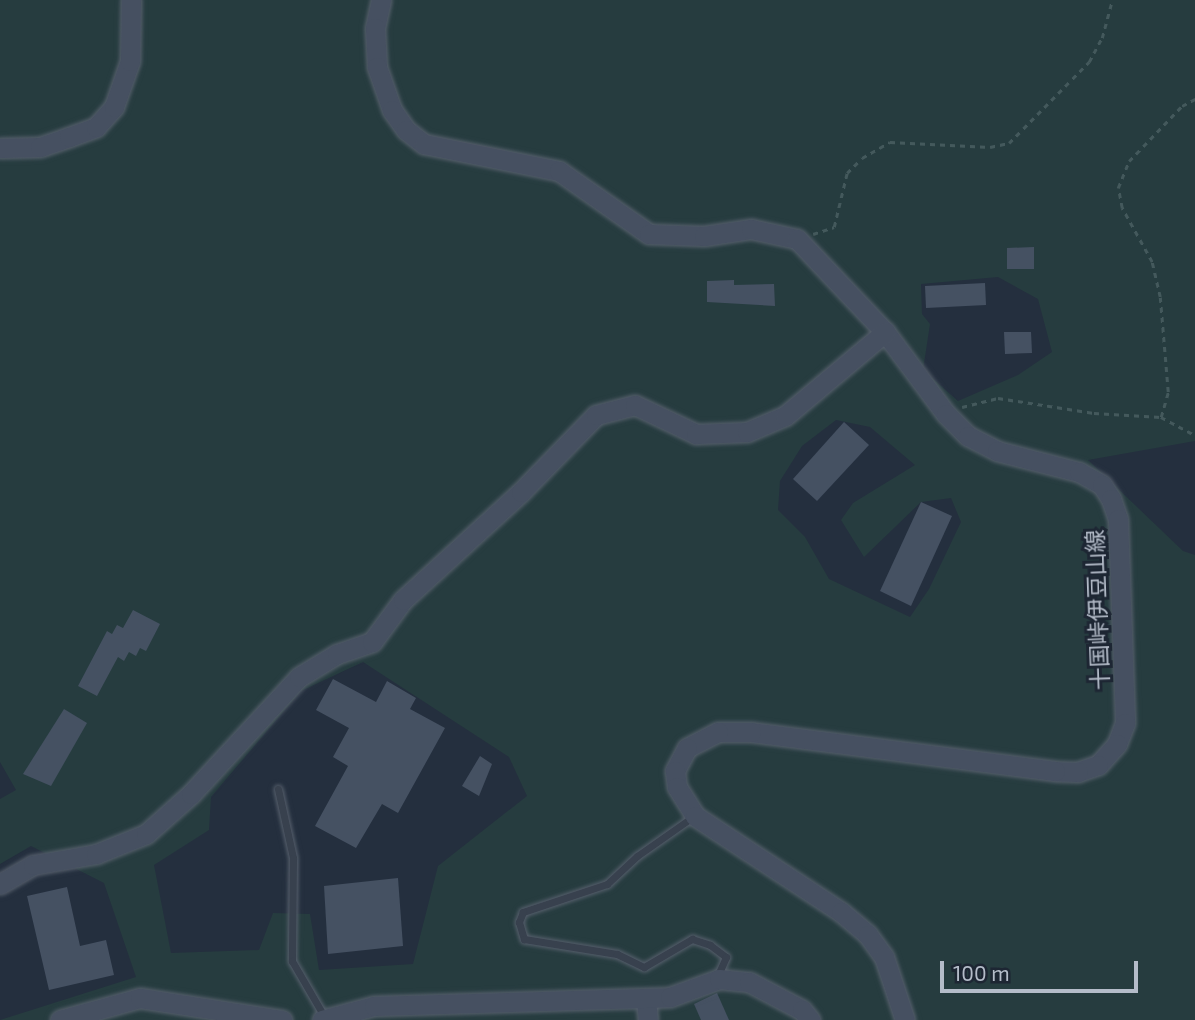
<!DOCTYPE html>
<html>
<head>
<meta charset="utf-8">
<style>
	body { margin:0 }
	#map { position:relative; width:1195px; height:1020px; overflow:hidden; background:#242f3e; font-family:"Exo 2","Noto Sans JP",sans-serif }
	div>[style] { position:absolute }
	.green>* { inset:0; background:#263c3f }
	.building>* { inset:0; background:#455162 }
	.path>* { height:2.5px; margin-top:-1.25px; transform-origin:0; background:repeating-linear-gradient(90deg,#44595c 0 5px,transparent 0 10px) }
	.roads { filter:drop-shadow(0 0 2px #565f6c) drop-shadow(0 0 2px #565f6c) }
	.lane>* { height:7px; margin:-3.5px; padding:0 3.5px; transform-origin:3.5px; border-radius:3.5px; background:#38414e }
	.secondary>* { height:19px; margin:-9.5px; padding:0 9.5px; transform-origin:9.5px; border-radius:9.5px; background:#465061 }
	span { translate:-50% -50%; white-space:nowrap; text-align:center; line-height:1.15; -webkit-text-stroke:6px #1d2633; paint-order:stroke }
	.street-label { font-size:23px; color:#b4bcc9 }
	.scale { position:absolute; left:940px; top:961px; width:198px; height:32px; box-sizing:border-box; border:4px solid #b4bcc9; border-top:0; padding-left:9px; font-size:21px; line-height:24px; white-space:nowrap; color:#b4bcc9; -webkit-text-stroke:5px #1d2633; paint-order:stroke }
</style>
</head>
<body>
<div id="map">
	<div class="green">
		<div style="clip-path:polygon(evenodd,0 0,1195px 0,1195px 441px,1088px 460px,1183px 551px,1195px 555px,1195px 1020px,0 1020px,136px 977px,104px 883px,31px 846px,0 864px,0 799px,16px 790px,0 762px,0 0,998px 277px,1038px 299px,1052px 352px,1018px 375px,958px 401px,923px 370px,930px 324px,922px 314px,921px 284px,998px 277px,0 0,836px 420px,870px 427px,915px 465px,853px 503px,841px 520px,864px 557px,921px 502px,951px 498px,961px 522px,929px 589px,910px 617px,829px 579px,805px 537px,778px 510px,780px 481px,802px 446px,836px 420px,0 0,363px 662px,509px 757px,527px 796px,438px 866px,413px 964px,319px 970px,310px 914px,273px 913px,259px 950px,171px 953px,154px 865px,209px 830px,211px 797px,301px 691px,363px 662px)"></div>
	</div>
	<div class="building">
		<div style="clip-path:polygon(1034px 247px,1034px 269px,1007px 269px,1007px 248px)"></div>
		<div style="clip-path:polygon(734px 280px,734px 285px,774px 284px,775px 306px,707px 302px,707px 281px)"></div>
		<div style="clip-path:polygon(985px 283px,986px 305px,926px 308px,925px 286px)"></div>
		<div style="clip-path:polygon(1004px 332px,1031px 332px,1032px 353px,1005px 354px)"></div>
		<div style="clip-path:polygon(844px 422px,869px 445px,817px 501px,793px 479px)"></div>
		<div style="clip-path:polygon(921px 502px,952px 516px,911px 606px,880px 591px)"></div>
		<div style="clip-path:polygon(133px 610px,160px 624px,146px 651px,140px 648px,136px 656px,129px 652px,124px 661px,118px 657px,97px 696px,78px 686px,107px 631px,112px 634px,117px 625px,123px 628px)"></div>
		<div style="clip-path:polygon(333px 679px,376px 702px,387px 681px,416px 698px,410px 709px,445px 728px,398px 813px,382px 804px,356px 848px,315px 826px,348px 766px,333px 757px,349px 728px,316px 710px)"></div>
		<div style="clip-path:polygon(64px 709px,87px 723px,51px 786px,23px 774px)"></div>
		<div style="clip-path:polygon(480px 756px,492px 764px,479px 796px,462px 786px)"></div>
		<div style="clip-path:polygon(398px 878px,403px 946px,328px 954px,324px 886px)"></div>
		<div style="clip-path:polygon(67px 887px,80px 946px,106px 940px,114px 975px,49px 990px,27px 896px)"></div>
		<div style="clip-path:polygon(717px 993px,729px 1020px,701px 1020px,694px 1004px)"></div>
	</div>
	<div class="path">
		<div style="left:813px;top:234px;width:22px;rotate:-18deg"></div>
		<div style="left:834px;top:227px;width:56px;rotate:-76.5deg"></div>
		<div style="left:847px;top:173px;width:21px;rotate:-45deg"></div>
		<div style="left:862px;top:158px;width:32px;rotate:-30deg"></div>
		<div style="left:890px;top:142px;width:100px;rotate:2.9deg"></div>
		<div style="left:990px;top:147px;width:19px;rotate:-12deg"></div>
		<div style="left:1009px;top:143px;width:114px;rotate:-45.4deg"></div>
		<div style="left:1089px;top:62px;width:27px;rotate:-62deg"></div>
		<div style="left:1102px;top:38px;width:39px;rotate:-75deg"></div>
		<div style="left:962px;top:407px;width:37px;rotate:-14deg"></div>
		<div style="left:998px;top:398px;width:97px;rotate:8.9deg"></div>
		<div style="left:1094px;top:413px;width:67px;rotate:3.4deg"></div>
		<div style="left:1161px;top:417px;width:38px;rotate:28deg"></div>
		<div style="left:1161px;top:417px;width:26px;rotate:-74deg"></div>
		<div style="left:1168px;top:392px;width:95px;rotate:-94.8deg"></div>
		<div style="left:1160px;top:297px;width:36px;rotate:-103deg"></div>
		<div style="left:1152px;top:262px;width:62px;rotate:-119.1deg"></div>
		<div style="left:1122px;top:208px;width:20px;rotate:-101deg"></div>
		<div style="left:1118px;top:188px;width:29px;rotate:-68deg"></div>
		<div style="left:1129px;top:161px;width:76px;rotate:-46.1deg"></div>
		<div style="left:1182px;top:106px;width:15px;rotate:-28deg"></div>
	</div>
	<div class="roads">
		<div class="lane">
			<div style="left:278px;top:789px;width:71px;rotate:77.7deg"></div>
			<div style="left:293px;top:858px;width:103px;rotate:90.6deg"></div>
			<div style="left:292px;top:961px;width:66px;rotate:59.9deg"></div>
			<div style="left:694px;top:816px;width:70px;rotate:144.9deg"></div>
			<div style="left:637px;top:856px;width:41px;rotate:137deg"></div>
			<div style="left:607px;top:884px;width:89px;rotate:161.6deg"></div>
			<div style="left:523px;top:912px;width:11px;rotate:112deg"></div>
			<div style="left:519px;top:922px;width:18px;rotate:74deg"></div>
			<div style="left:524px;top:939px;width:94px;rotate:9.2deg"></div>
			<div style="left:617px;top:954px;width:30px;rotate:26deg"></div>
			<div style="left:644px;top:967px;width:56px;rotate:-30.3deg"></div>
			<div style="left:692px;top:939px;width:19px;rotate:18deg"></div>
			<div style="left:710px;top:945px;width:20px;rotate:37deg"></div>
			<div style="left:726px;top:957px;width:20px;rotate:114deg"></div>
		</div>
		<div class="secondary">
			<div style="left:381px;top:0;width:29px;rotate:102deg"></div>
			<div style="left:375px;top:28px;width:39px;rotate:87deg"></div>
			<div style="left:377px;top:67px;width:46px;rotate:70.8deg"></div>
			<div style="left:392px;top:110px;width:24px;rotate:55deg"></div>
			<div style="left:406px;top:130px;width:23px;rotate:38deg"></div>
			<div style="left:424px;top:144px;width:138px;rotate:11.3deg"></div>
			<div style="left:559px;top:171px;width:110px;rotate:35deg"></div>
			<div style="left:649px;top:234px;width:55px;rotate:2.1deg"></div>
			<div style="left:704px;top:236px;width:48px;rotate:-8.5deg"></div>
			<div style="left:751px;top:229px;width:47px;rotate:12.3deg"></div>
			<div style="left:797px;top:239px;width:128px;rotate:46.6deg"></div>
			<div style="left:885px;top:332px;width:102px;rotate:53.4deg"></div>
			<div style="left:946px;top:414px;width:31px;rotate:45deg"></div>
			<div style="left:968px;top:436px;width:33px;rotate:27deg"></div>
			<div style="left:997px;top:451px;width:85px;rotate:14.4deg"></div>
			<div style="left:1079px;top:472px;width:26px;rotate:29deg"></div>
			<div style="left:1102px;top:485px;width:17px;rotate:57deg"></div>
			<div style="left:1111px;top:499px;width:21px;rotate:71deg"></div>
			<div style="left:1118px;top:519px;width:204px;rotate:88deg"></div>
			<div style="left:1125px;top:723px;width:22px;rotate:111deg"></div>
			<div style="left:1117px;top:744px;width:28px;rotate:132deg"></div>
			<div style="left:1098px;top:765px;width:21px;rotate:161deg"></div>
			<div style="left:1078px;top:772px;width:23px;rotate:-178deg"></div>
			<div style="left:1055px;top:771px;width:306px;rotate:-172.7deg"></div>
			<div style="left:751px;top:732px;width:33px;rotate:180deg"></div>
			<div style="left:718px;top:732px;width:35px;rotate:153deg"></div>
			<div style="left:687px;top:748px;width:26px;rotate:118deg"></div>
			<div style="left:675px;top:771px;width:16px;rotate:83deg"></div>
			<div style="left:677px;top:787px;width:34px;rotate:58deg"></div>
			<div style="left:695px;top:816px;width:175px;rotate:33.3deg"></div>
			<div style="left:841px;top:912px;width:35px;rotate:40deg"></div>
			<div style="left:868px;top:935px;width:27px;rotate:54deg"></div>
			<div style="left:884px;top:957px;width:66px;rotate:71.6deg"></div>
			<div style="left:0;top:148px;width:40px;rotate:-1.4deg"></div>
			<div style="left:40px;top:147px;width:31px;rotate:-19deg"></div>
			<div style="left:69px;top:137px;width:29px;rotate:-20deg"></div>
			<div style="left:96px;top:127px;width:27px;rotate:-48deg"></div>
			<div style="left:114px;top:107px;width:49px;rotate:-70.8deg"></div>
			<div style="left:130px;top:61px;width:61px;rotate:-89.1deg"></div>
			<div style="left:0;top:884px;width:38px;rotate:-30deg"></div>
			<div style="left:33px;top:865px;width:64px;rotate:-9.9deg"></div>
			<div style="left:96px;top:854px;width:54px;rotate:-21.8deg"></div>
			<div style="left:146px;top:834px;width:60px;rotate:-41.6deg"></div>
			<div style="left:191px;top:794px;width:159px;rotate:-47.3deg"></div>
			<div style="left:299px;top:677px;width:44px;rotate:-31.2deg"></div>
			<div style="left:337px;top:654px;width:37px;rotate:-19deg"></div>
			<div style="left:372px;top:642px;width:52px;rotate:-53.6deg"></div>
			<div style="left:403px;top:600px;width:160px;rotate:-42.5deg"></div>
			<div style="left:521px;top:492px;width:107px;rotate:-45.8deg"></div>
			<div style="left:596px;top:415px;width:40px;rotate:-14.4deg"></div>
			<div style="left:635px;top:405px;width:68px;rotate:25.4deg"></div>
			<div style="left:696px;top:434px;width:51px;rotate:-2.2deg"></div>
			<div style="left:747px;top:432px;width:41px;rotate:-22.8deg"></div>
			<div style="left:785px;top:416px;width:131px;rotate:-40deg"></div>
			<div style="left:646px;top:999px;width:21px;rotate:85deg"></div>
			<div style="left:60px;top:1020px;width:83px;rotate:-15.4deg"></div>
			<div style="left:140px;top:998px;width:144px;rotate:8.8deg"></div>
			<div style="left:322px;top:1020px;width:54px;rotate:-15.1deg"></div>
			<div style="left:374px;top:1006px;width:296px;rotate:-1.7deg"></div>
			<div style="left:670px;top:997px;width:52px;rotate:-20.2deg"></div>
			<div style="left:719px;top:979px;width:30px;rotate:6deg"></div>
			<div style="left:749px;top:982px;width:60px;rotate:27.8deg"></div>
			<div style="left:802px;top:1010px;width:13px;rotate:51deg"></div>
		</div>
	</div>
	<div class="street-label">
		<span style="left:1097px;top:610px;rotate:-92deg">十国峠伊豆山線</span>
	</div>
	<div class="scale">100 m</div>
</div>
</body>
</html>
